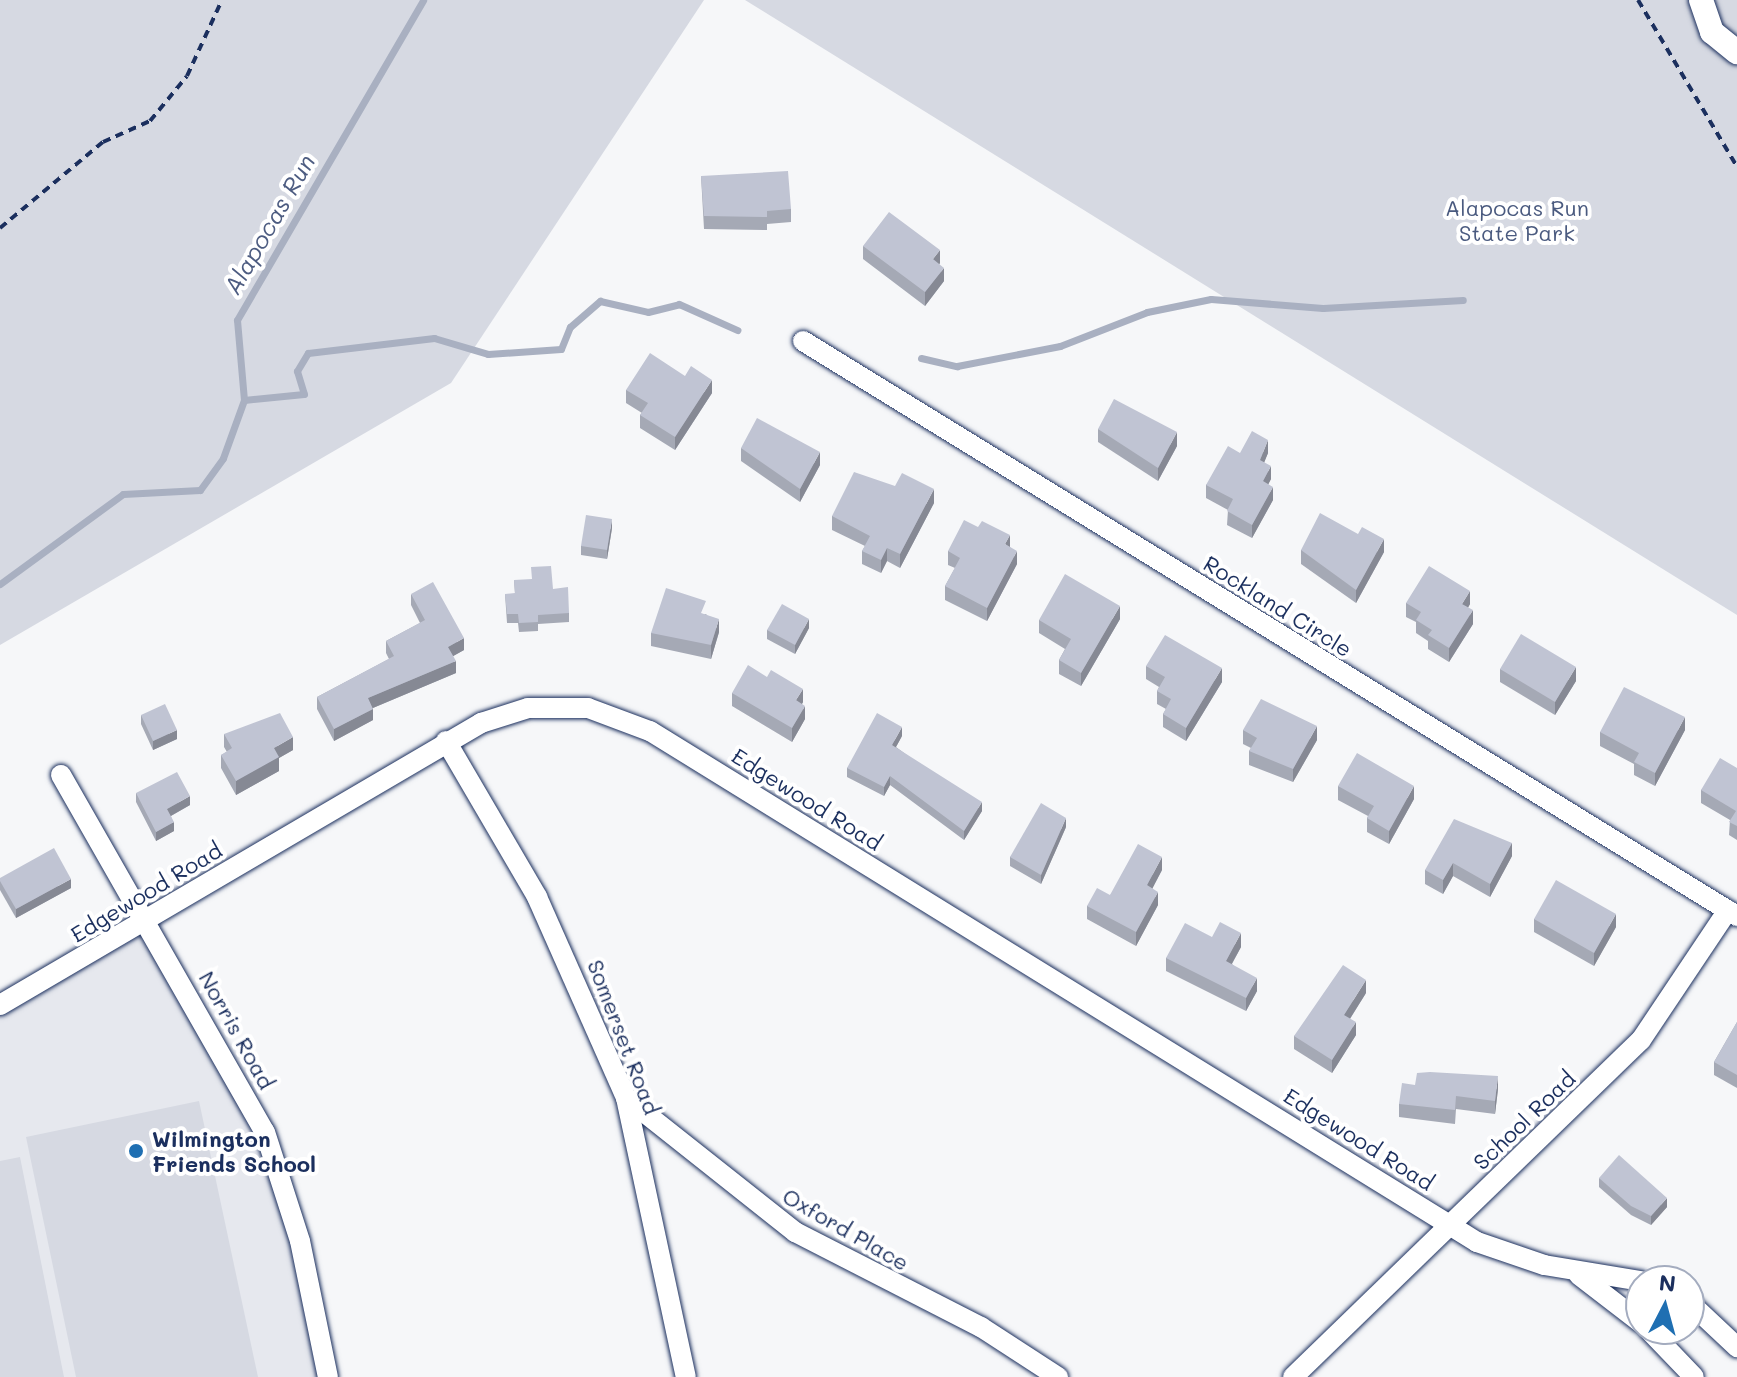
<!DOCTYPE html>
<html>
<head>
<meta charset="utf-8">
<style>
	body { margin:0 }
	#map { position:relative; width:1737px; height:1377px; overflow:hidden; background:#f6f7f9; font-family:Mali,sans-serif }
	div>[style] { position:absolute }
	.built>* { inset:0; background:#e6e8ee }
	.green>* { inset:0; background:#d6d9e2 }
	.stream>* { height:7px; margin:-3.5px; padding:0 3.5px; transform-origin:3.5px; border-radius:3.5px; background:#a9b0c1 }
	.path>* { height:4px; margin-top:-2px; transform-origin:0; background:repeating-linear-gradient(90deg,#1b2f5e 0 8px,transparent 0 14px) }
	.roads { filter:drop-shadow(0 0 2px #1b2f5e) drop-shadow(0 0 2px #1b2f5e) }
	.minor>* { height:20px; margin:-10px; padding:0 10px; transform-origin:10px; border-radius:10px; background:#fff }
	.tertiary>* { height:24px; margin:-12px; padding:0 12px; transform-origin:12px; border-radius:12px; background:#fff }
	.wall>* { inset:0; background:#a5a9b5 }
	.shaded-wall>* { inset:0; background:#868994 }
	.building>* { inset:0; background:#c0c4d3 }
	.dots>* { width:22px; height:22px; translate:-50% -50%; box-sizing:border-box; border:4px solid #fff; border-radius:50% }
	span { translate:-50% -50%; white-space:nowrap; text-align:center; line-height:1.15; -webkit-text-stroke:8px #fff; paint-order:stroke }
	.park-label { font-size:22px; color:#4a5a7f }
	.street-label { font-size:22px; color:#1b2f5e }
	.poi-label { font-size:22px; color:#1b2f5e; font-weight:700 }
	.left { translate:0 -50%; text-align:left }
	.water-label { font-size:24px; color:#4d5c81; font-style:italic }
	.north { position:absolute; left:1625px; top:1265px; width:80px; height:80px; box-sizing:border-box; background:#fff; border:2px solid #a4acbf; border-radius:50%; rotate:6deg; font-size:22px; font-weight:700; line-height:32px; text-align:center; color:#1b2f5e }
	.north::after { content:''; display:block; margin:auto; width:28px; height:36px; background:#1f6fb2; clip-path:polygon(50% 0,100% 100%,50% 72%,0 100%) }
</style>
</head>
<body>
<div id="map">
	<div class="built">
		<div style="clip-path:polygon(146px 920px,265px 1132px,328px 1377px,0 1377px,0 1005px)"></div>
	</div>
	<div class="green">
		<div style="clip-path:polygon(0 0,704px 0,451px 383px,0 645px)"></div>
		<div style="clip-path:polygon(745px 0,1737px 0,1737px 615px)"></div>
		<div style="clip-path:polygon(199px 1101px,258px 1377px,76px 1377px,26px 1137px)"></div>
		<div style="clip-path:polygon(20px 1157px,64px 1377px,0 1377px,0 1161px)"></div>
	</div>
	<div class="stream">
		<div style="left:921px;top:358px;width:37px;rotate:13deg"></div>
		<div style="left:957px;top:366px;width:105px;rotate:-11deg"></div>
		<div style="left:1060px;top:346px;width:93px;rotate:-21.3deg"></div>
		<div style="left:1147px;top:312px;width:65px;rotate:-11.5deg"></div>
		<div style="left:1211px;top:299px;width:112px;rotate:4.6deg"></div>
		<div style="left:1323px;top:308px;width:140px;rotate:-3.3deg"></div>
		<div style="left:244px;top:400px;width:60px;rotate:-5.7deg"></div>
		<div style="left:304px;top:394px;width:24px;rotate:-107deg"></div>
		<div style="left:297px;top:371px;width:21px;rotate:-59deg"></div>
		<div style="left:308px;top:353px;width:127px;rotate:-6.8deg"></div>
		<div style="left:434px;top:338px;width:56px;rotate:16.5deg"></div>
		<div style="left:488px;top:354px;width:73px;rotate:-3.9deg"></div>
		<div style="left:561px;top:349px;width:24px;rotate:-68deg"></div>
		<div style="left:570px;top:327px;width:40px;rotate:-41deg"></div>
		<div style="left:600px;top:301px;width:49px;rotate:12.9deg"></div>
		<div style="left:648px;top:312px;width:32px;rotate:-14deg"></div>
		<div style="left:679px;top:304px;width:64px;rotate:24.1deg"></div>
		<div style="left:0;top:584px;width:152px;rotate:-36.2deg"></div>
		<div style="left:123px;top:494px;width:77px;rotate:-3deg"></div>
		<div style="left:200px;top:490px;width:39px;rotate:-54deg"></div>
		<div style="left:223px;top:458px;width:62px;rotate:-70.1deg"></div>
		<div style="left:244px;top:400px;width:80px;rotate:-95deg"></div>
		<div style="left:237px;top:320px;width:370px;rotate:-59.8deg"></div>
	</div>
	<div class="path">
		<div style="left:1638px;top:0;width:194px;rotate:59.3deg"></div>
		<div style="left:0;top:228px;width:134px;rotate:-39.9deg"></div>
		<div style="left:103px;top:142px;width:51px;rotate:-24.1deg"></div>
		<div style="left:150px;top:121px;width:58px;rotate:-50.6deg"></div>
		<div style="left:187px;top:76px;width:84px;rotate:-65.3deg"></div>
	</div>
	<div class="roads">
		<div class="minor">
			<div style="left:803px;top:341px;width:1097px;rotate:31.62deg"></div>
			<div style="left:446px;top:741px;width:181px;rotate:59.7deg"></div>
			<div style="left:537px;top:897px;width:220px;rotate:66.1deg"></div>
			<div style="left:626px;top:1098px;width:285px;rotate:77.9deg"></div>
			<div style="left:61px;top:775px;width:411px;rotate:60.3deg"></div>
			<div style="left:265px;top:1132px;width:114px;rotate:72.2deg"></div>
			<div style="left:300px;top:1241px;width:139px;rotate:78.4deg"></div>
			<div style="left:0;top:1005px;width:558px;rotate:-30.38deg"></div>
			<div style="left:481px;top:723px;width:49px;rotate:-17.7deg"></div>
			<div style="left:528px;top:708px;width:60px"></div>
			<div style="left:588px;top:708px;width:66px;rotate:20.4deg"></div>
			<div style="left:650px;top:731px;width:972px;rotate:31.71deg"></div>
			<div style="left:1477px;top:1242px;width:71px;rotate:18.9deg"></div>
			<div style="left:1544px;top:1265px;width:98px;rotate:9.4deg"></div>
			<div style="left:626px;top:1098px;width:216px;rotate:38.4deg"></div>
			<div style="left:795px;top:1232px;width:209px;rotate:27.1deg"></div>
			<div style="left:981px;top:1327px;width:92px;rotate:33deg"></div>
			<div style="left:1579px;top:1275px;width:78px;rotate:37.7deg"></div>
			<div style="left:1689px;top:1302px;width:66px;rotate:43.2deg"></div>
			<div style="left:1648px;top:1329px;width:66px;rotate:46.2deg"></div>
			<div style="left:1293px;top:1377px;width:484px;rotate:-44.1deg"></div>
			<div style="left:1641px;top:1040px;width:156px;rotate:-56.2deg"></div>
		</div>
		<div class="tertiary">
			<div style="left:1701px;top:0;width:34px;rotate:71deg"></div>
			<div style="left:1712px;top:32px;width:32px;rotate:39deg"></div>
		</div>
	</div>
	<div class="wall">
		<div style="clip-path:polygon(701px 176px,791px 209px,791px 222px,767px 224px,767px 230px,704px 229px)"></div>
		<div style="clip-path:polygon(863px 246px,940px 263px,939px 264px,944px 281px,925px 306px,863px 259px)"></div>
		<div style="clip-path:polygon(626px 390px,712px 393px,675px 450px,640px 428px,640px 415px,642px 413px,626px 403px)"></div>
		<div style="clip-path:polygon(1098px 429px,1177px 446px,1158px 481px,1098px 442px)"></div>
		<div style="clip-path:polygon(741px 448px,820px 465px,800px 502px,741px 461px)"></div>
		<div style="clip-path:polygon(1240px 453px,1268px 453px,1264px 462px,1271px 479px,1268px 484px,1273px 500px,1252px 538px,1227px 525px,1228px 510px,1206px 498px,1206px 485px)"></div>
		<div style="clip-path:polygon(934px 503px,900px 568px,887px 561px,881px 573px,862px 564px,862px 551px,865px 546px,832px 530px,832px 516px)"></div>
		<div style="clip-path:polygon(612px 528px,607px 559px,581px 555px,581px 546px)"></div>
		<div style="clip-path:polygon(1010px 547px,1017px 564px,987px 621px,945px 600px,945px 586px,955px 568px,948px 565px,948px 551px)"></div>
		<div style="clip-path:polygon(1301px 550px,1384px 552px,1356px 603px,1301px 564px)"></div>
		<div style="clip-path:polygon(514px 580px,553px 589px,569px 613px,569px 622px,538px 624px,538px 631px,519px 632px,518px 623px,507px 623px,505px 594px,515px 594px)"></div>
		<div style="clip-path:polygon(411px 594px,464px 650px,453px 656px,456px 673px,373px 708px,373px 720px,334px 741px,317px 709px,317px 697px,389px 659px,386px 653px,386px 641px,420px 623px,411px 605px)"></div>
		<div style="clip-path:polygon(1406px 603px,1470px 604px,1468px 608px,1473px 624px,1449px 662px,1428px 649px,1428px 641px,1416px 633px,1416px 622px,1406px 617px)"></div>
		<div style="clip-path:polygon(706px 614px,719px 632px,711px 659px,651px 646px,651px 633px)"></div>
		<div style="clip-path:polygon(1120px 619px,1081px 686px,1059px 674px,1059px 660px,1065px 649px,1039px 633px,1039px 620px)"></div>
		<div style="clip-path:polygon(809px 628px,795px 654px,767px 639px,767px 630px)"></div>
		<div style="clip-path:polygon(1146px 666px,1222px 682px,1186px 741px,1163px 727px,1163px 714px,1166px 709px,1157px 704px,1157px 691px,1159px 687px,1146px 679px)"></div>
		<div style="clip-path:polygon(1500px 669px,1576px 681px,1555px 715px,1500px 682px)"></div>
		<div style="clip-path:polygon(732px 693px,803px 702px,802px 704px,805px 719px,792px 742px,732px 706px)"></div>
		<div style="clip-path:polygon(141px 715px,177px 739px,153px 750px,141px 724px)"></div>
		<div style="clip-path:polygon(1243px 730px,1317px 740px,1293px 782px,1249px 765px,1249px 751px,1251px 748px,1243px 744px)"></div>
		<div style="clip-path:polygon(1685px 730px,1655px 786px,1634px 775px,1634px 764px,1600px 746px,1600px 732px)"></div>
		<div style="clip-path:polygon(224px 734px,293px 750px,279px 758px,279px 771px,236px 795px,221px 768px,221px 755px,227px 752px,224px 747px)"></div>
		<div style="clip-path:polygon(902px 736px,896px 747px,982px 811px,964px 840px,890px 785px,884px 796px,847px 777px,847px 768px)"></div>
		<div style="clip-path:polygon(1737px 768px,1737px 840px,1729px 835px,1730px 820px,1701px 803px,1701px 790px)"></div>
		<div style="clip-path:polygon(1338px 786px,1414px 799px,1389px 844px,1367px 832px,1367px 818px,1368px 816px,1338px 800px)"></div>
		<div style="clip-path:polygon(136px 793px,190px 805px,171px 816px,174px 831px,156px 841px,136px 802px)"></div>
		<div style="clip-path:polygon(1066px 827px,1041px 884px,1010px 866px,1010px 857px)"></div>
		<div style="clip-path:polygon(1512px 843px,1512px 856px,1490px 897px,1453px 876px,1443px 894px,1425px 884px,1425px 870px)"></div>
		<div style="clip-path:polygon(1162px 870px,1152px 888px,1158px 905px,1136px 946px,1087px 919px,1087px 906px)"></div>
		<div style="clip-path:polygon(0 878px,71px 888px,16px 918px,0 890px)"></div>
		<div style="clip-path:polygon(1534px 919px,1616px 927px,1594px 966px,1534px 932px)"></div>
		<div style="clip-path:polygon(1212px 937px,1241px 947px,1232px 964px,1257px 991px,1246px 1011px,1166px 971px,1166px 958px)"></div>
		<div style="clip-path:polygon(1366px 993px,1350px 1019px,1356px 1035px,1332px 1073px,1294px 1049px,1294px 1036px)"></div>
		<div style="clip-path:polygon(1737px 1022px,1737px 1088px,1714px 1075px,1714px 1062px)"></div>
		<div style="clip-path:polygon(1498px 1089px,1495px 1114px,1456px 1109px,1455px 1124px,1399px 1117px,1399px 1104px)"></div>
		<div style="clip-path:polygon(1599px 1178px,1667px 1207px,1651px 1225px,1631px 1215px,1599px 1187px)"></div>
	</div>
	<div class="shaded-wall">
		<div style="clip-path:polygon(940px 250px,940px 263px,933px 273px,933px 259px)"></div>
		<div style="clip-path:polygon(944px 268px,944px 281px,925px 306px,925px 292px)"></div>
		<div style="clip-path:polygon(712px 380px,712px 393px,675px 450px,675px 437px)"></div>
		<div style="clip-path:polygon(1177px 432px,1177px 446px,1158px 481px,1158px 468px)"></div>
		<div style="clip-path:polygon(1268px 440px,1268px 453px,1260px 473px,1260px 460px)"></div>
		<div style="clip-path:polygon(820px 452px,820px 465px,800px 502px,800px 489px)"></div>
		<div style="clip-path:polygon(1271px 466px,1271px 479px,1263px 495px,1263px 481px)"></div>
		<div style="clip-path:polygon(1273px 487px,1273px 500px,1252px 538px,1252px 525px)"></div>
		<div style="clip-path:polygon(934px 489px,934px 503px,900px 568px,900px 554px)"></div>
		<div style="clip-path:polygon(612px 519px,612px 528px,607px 559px,607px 550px)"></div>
		<div style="clip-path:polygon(1010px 535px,1010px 548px,1005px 544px)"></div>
		<div style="clip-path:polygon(1384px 539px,1384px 552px,1356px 603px,1356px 590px)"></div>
		<div style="clip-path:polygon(887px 548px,887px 561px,881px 573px,881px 560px)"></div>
		<div style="clip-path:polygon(1017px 551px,1017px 564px,987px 621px,987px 608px)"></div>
		<div style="clip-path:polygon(1470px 591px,1470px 604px,1462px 617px,1462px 604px)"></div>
		<div style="clip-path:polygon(1120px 606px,1120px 619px,1081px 686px,1081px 673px)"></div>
		<div style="clip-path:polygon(1473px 610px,1473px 624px,1449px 662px,1449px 648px)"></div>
		<div style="clip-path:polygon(719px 619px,719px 632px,711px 659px,711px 645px)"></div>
		<div style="clip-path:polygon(809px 619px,809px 628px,795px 654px,795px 645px)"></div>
		<div style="clip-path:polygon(464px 638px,464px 650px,448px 659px,448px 647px)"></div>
		<div style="clip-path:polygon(456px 661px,456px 673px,368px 710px,368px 698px)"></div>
		<div style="clip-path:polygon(1576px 667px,1576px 681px,1555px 715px,1555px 702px)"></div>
		<div style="clip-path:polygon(1222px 668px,1222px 682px,1186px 741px,1186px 728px)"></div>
		<div style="clip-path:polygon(803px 689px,803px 702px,796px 714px,796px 700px)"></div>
		<div style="clip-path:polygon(805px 706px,805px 719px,792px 742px,792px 728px)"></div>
		<div style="clip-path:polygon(373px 709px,373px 720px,334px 741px,334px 729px)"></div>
		<div style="clip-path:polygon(1685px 717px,1685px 730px,1655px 786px,1655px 773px)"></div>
		<div style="clip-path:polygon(1317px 726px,1317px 740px,1293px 782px,1293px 769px)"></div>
		<div style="clip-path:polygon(902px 727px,902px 736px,892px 754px,892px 745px)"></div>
		<div style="clip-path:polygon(177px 730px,177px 739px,153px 750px,153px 741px)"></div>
		<div style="clip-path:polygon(293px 737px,293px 750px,279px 758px,279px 771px,236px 795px,236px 781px,274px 748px)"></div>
		<div style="clip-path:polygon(890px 776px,890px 785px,884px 796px,884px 787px)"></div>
		<div style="clip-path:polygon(1414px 786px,1414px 799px,1389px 844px,1389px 831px)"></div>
		<div style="clip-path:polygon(190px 796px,190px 805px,167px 818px,167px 809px)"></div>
		<div style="clip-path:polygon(982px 802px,982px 811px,964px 840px,964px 831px)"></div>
		<div style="clip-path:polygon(1066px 818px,1066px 827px,1041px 884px,1041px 875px)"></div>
		<div style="clip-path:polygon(174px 822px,174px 831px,156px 841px,156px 832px)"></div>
		<div style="clip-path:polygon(1512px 843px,1512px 856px,1490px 897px,1490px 884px)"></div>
		<div style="clip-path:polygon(1162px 857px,1162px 870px,1147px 899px,1147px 885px)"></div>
		<div style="clip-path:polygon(1453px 863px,1453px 876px,1443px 894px,1443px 880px)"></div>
		<div style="clip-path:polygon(71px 879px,71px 888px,16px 918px,16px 909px)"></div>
		<div style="clip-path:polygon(1158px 892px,1158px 905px,1136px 946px,1136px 932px)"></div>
		<div style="clip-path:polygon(1616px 914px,1616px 927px,1594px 966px,1594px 953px)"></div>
		<div style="clip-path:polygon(1241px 933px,1241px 947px,1226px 974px,1226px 961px)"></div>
		<div style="clip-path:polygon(1257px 978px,1257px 991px,1246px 1011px,1246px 998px)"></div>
		<div style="clip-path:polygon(1366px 980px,1366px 993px,1344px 1028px,1344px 1015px)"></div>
		<div style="clip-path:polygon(1356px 1022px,1356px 1035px,1332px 1073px,1332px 1060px)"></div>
		<div style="clip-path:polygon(1498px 1076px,1498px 1089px,1495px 1114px,1495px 1101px)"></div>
		<div style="clip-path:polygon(1667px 1198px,1667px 1207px,1651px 1225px,1651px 1216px)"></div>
	</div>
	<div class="building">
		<div style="clip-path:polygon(788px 171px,791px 209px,767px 211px,767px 217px,704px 216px,701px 176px)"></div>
		<div style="clip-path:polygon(889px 212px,940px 250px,933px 259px,944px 268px,925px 292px,863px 246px)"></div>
		<div style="clip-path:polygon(650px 353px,685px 376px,691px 366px,712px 380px,675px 437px,640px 415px,648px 403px,626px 390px)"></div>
		<div style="clip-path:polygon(1114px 399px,1177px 432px,1158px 468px,1098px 429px)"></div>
		<div style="clip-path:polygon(757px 418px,820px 452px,800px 489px,741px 448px)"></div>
		<div style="clip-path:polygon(1252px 431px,1268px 440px,1260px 460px,1271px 466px,1263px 481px,1273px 487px,1252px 525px,1227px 511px,1233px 499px,1206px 485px,1228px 446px,1240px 453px)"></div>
		<div style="clip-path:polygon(854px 472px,895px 486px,902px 473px,934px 489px,900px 554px,887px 548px,881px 560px,862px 551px,870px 536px,832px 516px)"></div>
		<div style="clip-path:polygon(1320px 513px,1358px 534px,1362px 527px,1384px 539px,1356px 590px,1301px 550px)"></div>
		<div style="clip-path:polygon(586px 515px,612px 519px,607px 550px,581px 546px)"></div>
		<div style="clip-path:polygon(964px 520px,978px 527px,982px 521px,1010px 535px,1005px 544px,1017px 551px,987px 608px,945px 586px,960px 558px,948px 551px)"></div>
		<div style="clip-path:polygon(551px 566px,553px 589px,568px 587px,569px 613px,538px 615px,538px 622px,519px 623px,518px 614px,507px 614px,505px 594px,515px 593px,514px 580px,532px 579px,531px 567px)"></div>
		<div style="clip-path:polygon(1429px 566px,1470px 591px,1462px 604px,1473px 610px,1449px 648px,1428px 635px,1432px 630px,1416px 620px,1421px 612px,1406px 603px)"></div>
		<div style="clip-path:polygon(1065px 574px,1120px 606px,1081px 673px,1059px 660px,1071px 639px,1039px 620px)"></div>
		<div style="clip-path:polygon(433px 582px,464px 638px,448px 647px,456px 661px,368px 698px,373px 709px,334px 729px,317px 697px,394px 656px,386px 641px,425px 620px,411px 594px)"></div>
		<div style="clip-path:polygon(666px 588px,706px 601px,701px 613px,719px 619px,711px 645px,651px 633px)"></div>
		<div style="clip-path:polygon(782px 604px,809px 619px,795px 645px,767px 630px)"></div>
		<div style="clip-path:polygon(1521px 634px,1576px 667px,1555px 702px,1500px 669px)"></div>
		<div style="clip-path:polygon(1165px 635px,1222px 668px,1186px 728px,1163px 714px,1171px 699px,1157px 691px,1165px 677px,1146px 666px)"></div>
		<div style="clip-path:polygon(748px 665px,767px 677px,771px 670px,803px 689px,796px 700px,805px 706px,792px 728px,732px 693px)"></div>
		<div style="clip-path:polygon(1624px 687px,1685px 717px,1655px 773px,1634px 762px,1639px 753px,1600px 732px)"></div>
		<div style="clip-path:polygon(1261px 699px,1317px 726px,1293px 769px,1249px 751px,1257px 738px,1243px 730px)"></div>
		<div style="clip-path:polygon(165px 704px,177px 730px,153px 741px,141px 715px)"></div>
		<div style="clip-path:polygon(280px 713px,293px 737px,274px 748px,279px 757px,236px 781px,221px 755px,232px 748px,224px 734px)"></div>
		<div style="clip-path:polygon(877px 713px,902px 727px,892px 745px,982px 802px,964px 831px,890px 776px,884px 787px,847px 768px)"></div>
		<div style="clip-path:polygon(1357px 753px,1414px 786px,1389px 831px,1367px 818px,1374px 806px,1338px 786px)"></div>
		<div style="clip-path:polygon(1720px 758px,1737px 768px,1737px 826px,1729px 822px,1736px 811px,1701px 790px)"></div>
		<div style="clip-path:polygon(177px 772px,190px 796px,167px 809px,174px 822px,156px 832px,136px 793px)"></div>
		<div style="clip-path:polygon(1041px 803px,1066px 818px,1041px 875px,1010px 857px)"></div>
		<div style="clip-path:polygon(1454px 819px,1512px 843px,1490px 884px,1453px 863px,1443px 880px,1425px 870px)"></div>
		<div style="clip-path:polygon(1138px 844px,1162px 857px,1147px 885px,1158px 892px,1136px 932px,1087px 906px,1097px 888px,1110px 895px)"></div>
		<div style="clip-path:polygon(54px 848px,71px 879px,16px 909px,0 881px,0 878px)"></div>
		<div style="clip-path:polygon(1556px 880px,1616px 914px,1594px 953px,1534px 919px)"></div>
		<div style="clip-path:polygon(1220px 922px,1241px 933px,1226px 961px,1257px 978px,1246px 998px,1166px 958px,1185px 923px,1212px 937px)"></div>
		<div style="clip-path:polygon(1343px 965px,1366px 980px,1344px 1015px,1356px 1022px,1332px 1060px,1294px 1036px)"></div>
		<div style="clip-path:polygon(1737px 1022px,1737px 1075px,1714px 1062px)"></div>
		<div style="clip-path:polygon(1430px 1072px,1498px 1076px,1495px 1101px,1456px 1096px,1455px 1110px,1399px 1104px,1402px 1083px,1415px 1085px,1417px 1073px)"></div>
		<div style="clip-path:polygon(1619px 1155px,1667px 1198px,1651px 1216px,1631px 1206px,1599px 1178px)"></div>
	</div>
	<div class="dots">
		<div style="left:136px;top:1151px;background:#1f6fb2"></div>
	</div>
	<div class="park-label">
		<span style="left:1517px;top:220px">Alapocas Run<br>State Park</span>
	</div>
	<div class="street-label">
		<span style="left:1278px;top:606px;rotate:32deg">Rockland Circle</span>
		<span style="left:807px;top:799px;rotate:32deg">Edgewood Road</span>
		<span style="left:146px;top:892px;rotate:-31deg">Edgewood Road</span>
		<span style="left:237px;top:1030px;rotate:61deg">Norris Road</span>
		<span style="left:624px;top:1037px;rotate:69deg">Somerset Road</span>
		<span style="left:1524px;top:1120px;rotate:-44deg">School Road</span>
		<span style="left:1359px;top:1139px;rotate:32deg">Edgewood Road</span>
		<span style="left:846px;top:1229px;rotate:30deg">Oxford Place</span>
	</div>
	<div class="poi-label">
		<span class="left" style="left:152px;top:1151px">Wilmington<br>Friends School</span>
	</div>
	<div class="water-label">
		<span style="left:269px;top:224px;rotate:-60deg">Alapocas Run</span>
	</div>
	<div class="north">N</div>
</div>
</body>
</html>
